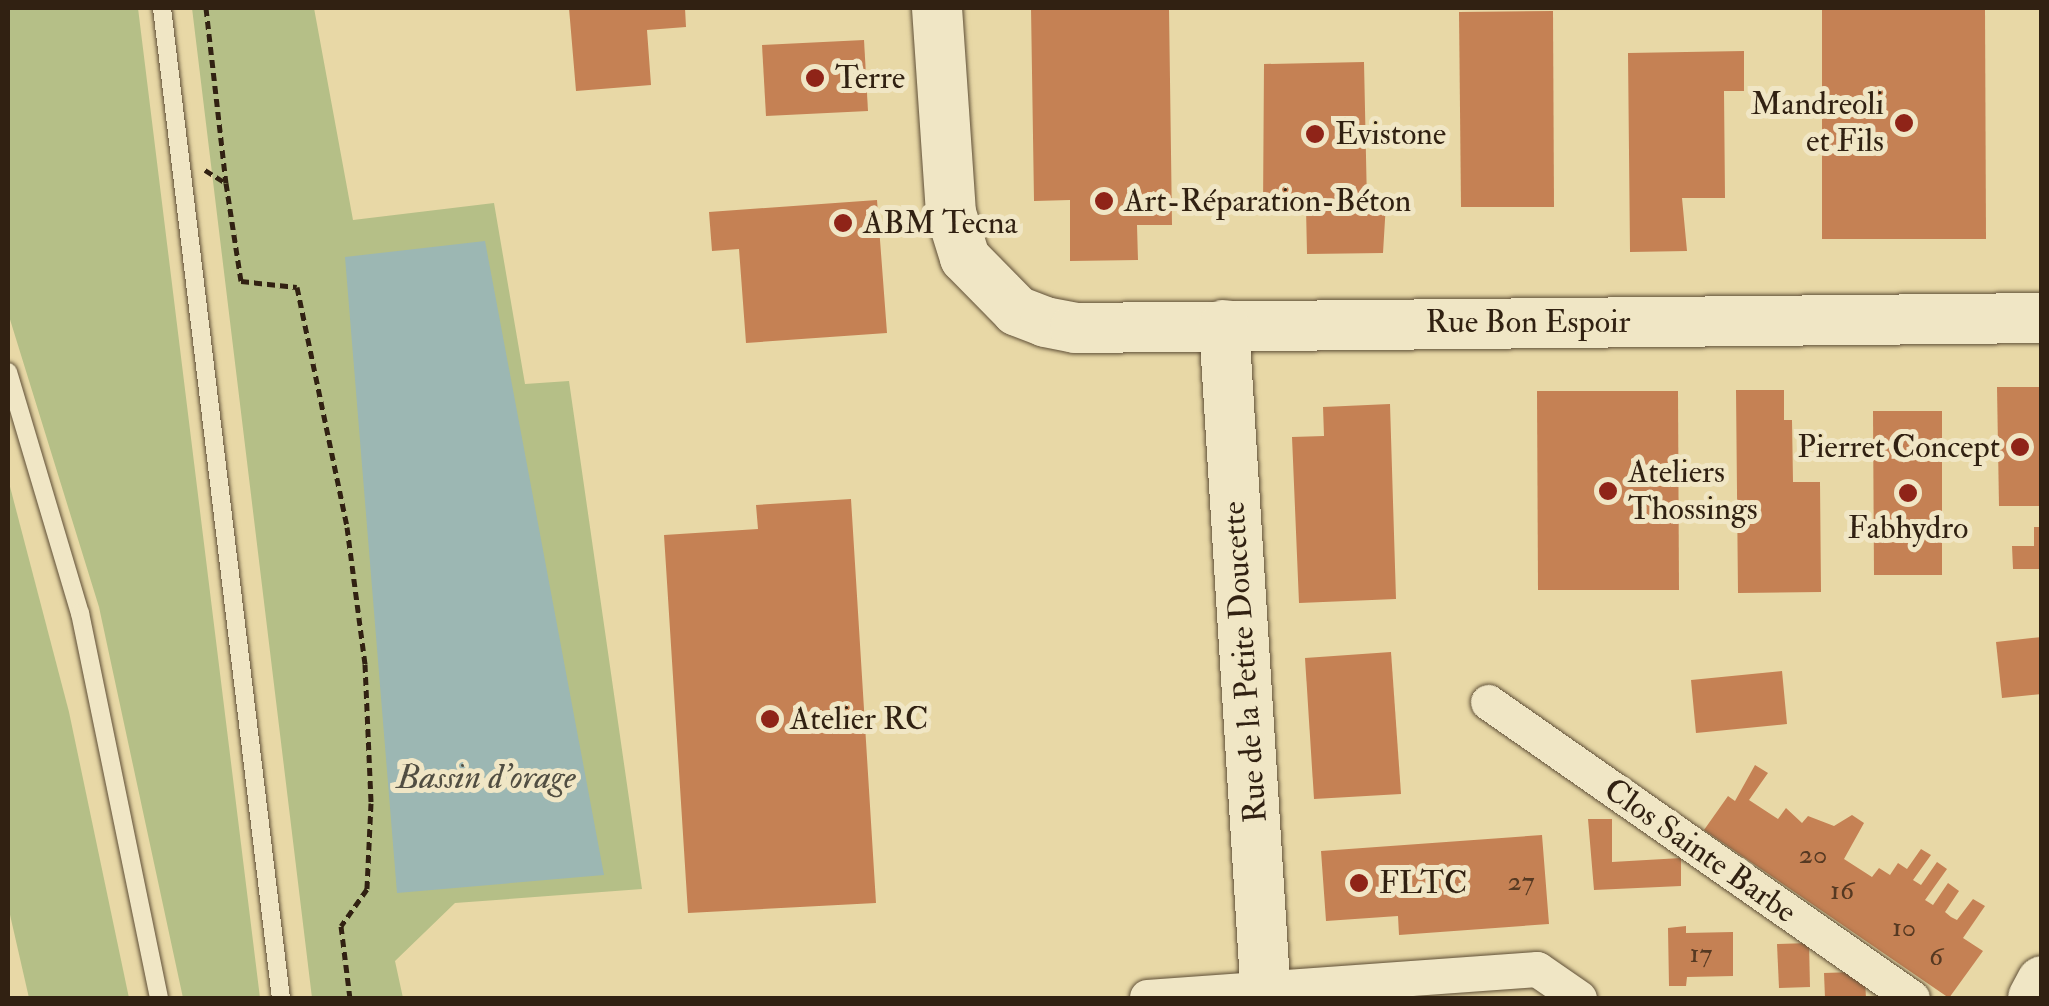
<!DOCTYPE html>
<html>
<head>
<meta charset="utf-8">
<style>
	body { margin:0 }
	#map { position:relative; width:2049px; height:1006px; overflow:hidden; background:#e8d8a6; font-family:"IM FELL Double Pica",serif }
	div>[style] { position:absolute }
	.green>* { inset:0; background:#b5bf87 }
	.water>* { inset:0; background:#9cb7b3 }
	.building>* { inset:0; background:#c58154 }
	.path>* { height:5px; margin-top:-2.5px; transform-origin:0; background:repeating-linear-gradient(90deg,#312112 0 8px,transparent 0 13px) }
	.roads { filter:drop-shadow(0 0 2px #5f4f37) drop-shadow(0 0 2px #5f4f37) }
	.lane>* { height:18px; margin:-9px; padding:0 9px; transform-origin:9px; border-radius:9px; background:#f0e6c5 }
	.street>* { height:35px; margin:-17.5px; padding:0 17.5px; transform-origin:17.5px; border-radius:17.5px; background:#f0e6c5 }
	.secondary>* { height:50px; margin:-25px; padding:0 25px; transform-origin:25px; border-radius:25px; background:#f0e6c5 }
	.dots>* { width:28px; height:28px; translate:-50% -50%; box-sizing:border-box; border:5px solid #f0e6c5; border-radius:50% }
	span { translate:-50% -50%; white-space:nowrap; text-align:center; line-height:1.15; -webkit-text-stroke:10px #f0e6c5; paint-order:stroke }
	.number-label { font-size:28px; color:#563922 }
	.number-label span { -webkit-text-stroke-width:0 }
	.poi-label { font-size:32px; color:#312112 }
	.left { translate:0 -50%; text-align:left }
	.right { translate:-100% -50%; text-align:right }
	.street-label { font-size:32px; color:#312112 }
	.water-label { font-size:35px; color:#514e42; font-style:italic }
	.frame { position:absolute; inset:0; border:10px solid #312112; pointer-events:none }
</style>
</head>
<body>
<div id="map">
	<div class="green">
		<div style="clip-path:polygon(8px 8px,138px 8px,260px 998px,183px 998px,99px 607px,8px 313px)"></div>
		<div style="clip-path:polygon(192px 8px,314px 8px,353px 220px,494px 203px,525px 384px,569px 381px,642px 889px,455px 903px,395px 961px,403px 998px,312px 998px)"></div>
		<div style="clip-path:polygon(8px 479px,69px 712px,129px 998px,29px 998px,8px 906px)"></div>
	</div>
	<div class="water">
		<div style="clip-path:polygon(485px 241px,604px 875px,397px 893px,345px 257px)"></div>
	</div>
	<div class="building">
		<div style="clip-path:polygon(569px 8px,685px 8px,686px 27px,647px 30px,651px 85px,576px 91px)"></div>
		<div style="clip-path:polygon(1031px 8px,1169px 8px,1172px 225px,1137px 225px,1138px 260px,1070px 261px,1070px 200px,1034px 201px)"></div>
		<div style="clip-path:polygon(1822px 8px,1985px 8px,1986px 239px,1822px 239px)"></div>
		<div style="clip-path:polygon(1553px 11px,1554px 207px,1461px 207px,1459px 12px)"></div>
		<div style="clip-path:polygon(864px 40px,868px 111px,766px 116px,762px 45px)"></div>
		<div style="clip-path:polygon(1744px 51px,1744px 91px,1724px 91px,1725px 198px,1682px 198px,1687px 251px,1630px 252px,1628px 53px)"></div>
		<div style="clip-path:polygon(1364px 62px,1367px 204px,1386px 203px,1383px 253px,1307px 254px,1306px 208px,1263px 208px,1264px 64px)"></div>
		<div style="clip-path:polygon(877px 200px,887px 333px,746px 343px,739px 249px,712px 251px,709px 212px)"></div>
		<div style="clip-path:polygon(1997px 387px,2042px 387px,2042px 506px,1999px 506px)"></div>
		<div style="clip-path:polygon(1736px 390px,1784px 390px,1784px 420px,1792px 420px,1793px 482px,1820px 482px,1821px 592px,1738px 593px)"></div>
		<div style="clip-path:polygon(1537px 391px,1678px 391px,1679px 590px,1538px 590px)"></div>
		<div style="clip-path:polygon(1390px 404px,1396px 599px,1299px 603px,1292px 437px,1324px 436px,1323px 407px)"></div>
		<div style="clip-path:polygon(1873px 411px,1942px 411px,1942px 575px,1874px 575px)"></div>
		<div style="clip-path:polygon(851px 499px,876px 903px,688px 913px,664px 535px,758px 529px,756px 505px)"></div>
		<div style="clip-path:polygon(2034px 527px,2042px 527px,2042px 569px,2013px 569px,2012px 546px,2034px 546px)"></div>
		<div style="clip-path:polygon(2042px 637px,2042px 694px,2002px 698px,1996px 642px)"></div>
		<div style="clip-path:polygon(1391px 652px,1401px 794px,1314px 799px,1305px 658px)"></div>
		<div style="clip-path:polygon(1782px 671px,1787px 724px,1696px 733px,1691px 680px)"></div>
		<div style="clip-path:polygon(1755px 765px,1768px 773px,1749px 800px,1778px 819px,1786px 808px,1802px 823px,1808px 816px,1834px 826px,1852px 815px,1864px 823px,1844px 859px,1872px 877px,1879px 868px,1890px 875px,1898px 863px,1907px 869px,1921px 849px,1931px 855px,1913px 880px,1921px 885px,1937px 862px,1947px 869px,1925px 900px,1933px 905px,1948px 883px,1959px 891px,1945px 912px,1951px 917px,1957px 920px,1973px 899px,1985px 906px,1963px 938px,1983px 951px,1949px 998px,1704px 830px,1728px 796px,1735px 801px)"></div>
		<div style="clip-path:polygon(1588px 819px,1612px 819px,1612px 862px,1681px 858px,1681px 886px,1594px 890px)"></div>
		<div style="clip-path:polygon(1542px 835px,1549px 924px,1399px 935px,1398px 916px,1326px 921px,1321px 851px)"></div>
		<div style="clip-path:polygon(1686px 926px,1686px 933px,1733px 932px,1733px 976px,1687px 977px,1686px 986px,1669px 986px,1668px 928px)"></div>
		<div style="clip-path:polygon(1809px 943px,1810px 987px,1779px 988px,1777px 944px)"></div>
		<div style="clip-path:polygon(1853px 972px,1865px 980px,1866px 998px,1825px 998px,1824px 973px)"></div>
	</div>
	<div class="path">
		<div style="left:206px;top:8px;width:176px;rotate:83.5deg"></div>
		<div style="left:205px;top:170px;width:25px;rotate:32deg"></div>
		<div style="left:226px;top:183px;width:99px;rotate:81.3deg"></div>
		<div style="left:241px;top:281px;width:56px;rotate:6.1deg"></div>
		<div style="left:297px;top:287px;width:245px;rotate:78.2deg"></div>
		<div style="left:347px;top:527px;width:138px;rotate:82.5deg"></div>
		<div style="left:365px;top:664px;width:139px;rotate:87.5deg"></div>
		<div style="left:371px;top:803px;width:86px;rotate:92.7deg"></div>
		<div style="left:367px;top:889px;width:45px;rotate:125.1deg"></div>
		<div style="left:341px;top:926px;width:73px;rotate:82.9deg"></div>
	</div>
	<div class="roads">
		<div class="lane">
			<div style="left:162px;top:8px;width:997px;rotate:83.15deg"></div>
			<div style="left:8px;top:372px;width:252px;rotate:73.4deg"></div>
			<div style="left:80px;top:613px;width:393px;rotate:78.4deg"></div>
		</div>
		<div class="street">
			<div style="left:1488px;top:702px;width:517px;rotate:34.92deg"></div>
			<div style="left:1147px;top:997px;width:391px;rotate:-4.1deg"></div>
			<div style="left:1537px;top:969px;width:51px;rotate:34.6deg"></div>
		</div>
		<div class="secondary">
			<div style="left:937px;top:8px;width:205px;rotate:86.1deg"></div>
			<div style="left:951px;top:213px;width:47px;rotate:72.7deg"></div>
			<div style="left:965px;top:258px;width:74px;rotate:45.5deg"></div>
			<div style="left:1017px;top:311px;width:30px;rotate:21deg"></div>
			<div style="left:1045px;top:322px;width:31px;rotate:11deg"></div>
			<div style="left:1075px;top:328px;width:967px;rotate:-0.59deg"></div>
			<div style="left:1224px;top:325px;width:674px;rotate:86.43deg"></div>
			<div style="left:2033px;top:998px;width:19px;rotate:-62deg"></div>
		</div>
	</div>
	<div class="dots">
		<div style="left:815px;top:78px;background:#8f2418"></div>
		<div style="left:1904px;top:123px;background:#8f2418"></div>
		<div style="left:1315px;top:134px;background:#8f2418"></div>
		<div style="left:1104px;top:201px;background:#8f2418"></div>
		<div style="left:843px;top:223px;background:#8f2418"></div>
		<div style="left:2020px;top:447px;background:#8f2418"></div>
		<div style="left:1608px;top:491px;background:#8f2418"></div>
		<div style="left:1908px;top:493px;background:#8f2418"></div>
		<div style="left:770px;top:719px;background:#8f2418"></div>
		<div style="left:1359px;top:883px;background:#8f2418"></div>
	</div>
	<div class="number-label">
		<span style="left:1813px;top:855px">20</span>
		<span style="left:1521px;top:882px">27</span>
		<span style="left:1842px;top:891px">16</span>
		<span style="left:1904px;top:928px">10</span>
		<span style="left:1701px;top:954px">17</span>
		<span style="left:1936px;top:957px">6</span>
	</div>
	<div class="poi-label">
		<span class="left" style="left:835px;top:78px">Terre</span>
		<span class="right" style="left:1884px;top:123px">Mandreoli<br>et Fils</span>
		<span class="left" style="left:1335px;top:134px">Evistone</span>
		<span class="left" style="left:1124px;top:201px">Art-Réparation-Béton</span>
		<span class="left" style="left:863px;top:223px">ABM Tecna</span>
		<span class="right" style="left:2000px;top:447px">Pierret Concept</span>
		<span class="left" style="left:1628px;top:491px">Ateliers<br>Thossings</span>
		<span style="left:1908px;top:528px">Fabhydro</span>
		<span class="left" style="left:790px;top:719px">Atelier RC</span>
		<span class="left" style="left:1379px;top:883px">FLTC</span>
	</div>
	<div class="street-label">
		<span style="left:1528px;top:322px">Rue Bon Espoir</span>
		<span style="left:1245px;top:662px;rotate:-94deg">Rue de la Petite Doucette</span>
		<span style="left:1700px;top:851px;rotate:35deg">Clos Sainte Barbe</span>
	</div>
	<div class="water-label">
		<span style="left:486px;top:777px">Bassin d'orage</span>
	</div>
	<div class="frame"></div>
</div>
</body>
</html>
